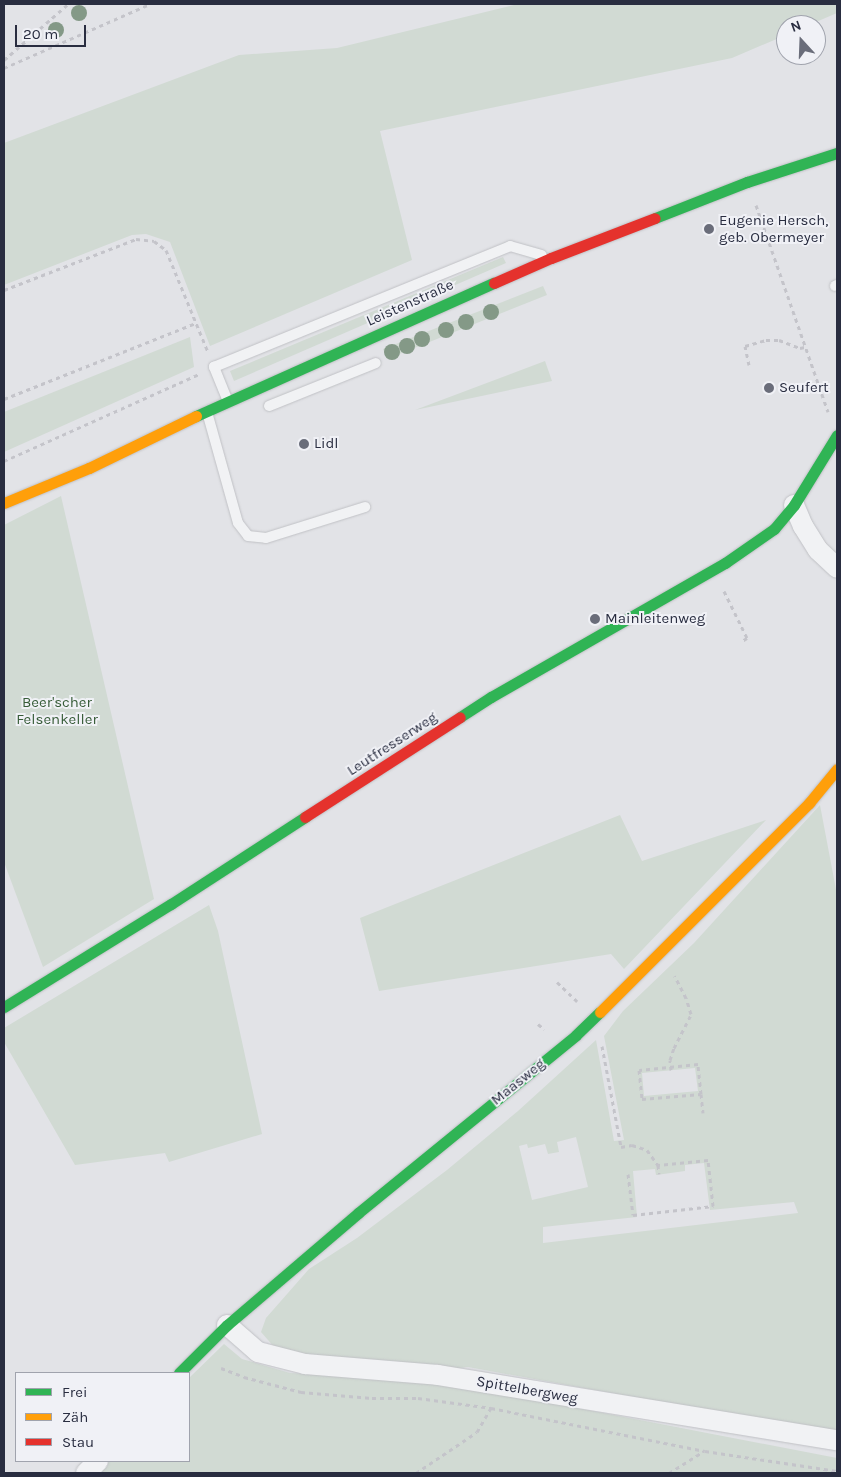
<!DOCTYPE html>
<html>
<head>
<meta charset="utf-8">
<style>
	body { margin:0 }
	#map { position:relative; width:841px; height:1477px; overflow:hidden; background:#e2e3e7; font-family:Karla,sans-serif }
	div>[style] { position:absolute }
	.green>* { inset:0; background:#d1dad3 }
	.path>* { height:3px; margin-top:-1.5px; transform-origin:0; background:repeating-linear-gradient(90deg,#c4c4ca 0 4px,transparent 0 8px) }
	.roads { filter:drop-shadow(0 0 1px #c0c1c5) drop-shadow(0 0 1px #c0c1c5) }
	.lane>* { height:10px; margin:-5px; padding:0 5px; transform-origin:5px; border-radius:5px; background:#f1f2f4 }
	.street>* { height:20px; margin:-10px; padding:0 10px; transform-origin:10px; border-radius:10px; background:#f1f2f4 }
	.fast>* { height:11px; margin:-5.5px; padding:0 5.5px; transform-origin:5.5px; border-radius:5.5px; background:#30b455 }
	.slow>* { height:11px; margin:-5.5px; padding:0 5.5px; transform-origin:5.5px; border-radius:5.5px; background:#ff9f0a }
	.jam>* { height:11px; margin:-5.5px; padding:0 5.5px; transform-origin:5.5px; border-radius:5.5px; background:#e5322d }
	.trees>* { width:16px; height:16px; margin:-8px; border-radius:50%; background:#849987 }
	.dots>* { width:14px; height:14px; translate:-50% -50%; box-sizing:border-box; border:2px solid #f0f1f6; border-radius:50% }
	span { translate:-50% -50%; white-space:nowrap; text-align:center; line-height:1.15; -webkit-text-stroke:4px #f0f1f6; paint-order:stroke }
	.poi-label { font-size:15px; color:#292d40 }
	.left { translate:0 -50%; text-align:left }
	.street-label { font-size:15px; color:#292d40 }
	.park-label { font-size:15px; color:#375c38 }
	.frame { position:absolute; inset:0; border:5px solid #292d40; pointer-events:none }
	.legend { position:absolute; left:15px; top:1372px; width:175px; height:90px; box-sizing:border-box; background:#f0f1f6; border:1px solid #a0a3ad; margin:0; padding:6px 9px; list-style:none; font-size:15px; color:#292d40 }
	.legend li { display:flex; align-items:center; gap:10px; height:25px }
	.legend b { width:25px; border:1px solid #a0a3ad }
	.north { position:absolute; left:776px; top:15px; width:50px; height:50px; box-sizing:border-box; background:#f0f1f6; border:1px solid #a0a3ad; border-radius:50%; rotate:340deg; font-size:14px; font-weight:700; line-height:20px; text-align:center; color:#292d40 }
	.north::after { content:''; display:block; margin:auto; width:18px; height:22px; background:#6a6d7a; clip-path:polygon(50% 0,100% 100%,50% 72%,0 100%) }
	.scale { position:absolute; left:15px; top:25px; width:71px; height:22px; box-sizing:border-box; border:2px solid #292d40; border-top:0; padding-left:6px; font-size:15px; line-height:18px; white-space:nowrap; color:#292d40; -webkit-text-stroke:4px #f0f1f6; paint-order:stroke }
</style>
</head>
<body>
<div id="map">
	<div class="green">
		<div style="clip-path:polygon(518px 4px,837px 4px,837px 13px,809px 25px,786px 25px,786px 35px,732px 58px,380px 131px,412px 260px,210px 346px,170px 242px,146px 234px,132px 235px,4px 285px,4px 143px,239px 55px,337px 48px)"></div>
		<div style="clip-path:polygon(503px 257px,506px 263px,234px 381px,230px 371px)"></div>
		<div style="clip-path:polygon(543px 286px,547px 295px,387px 359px,383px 349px)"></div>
		<div style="clip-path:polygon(190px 337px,194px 367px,4px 452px,4px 412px)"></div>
		<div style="clip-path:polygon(545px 361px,552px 381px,415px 410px)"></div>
		<div style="clip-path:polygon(61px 496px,154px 899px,43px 967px,4px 862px,4px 525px)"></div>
		<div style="clip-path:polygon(evenodd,820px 805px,837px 895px,837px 1434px,468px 1367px,436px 1371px,306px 1358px,275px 1348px,261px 1332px,266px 1318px,309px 1269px,357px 1238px,447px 1170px,518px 1111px,596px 1040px,614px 1141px,624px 1140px,604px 1036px,623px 1011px,694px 943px,820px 805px,695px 1068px,698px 1091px,644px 1096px,642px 1073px,695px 1068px,820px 805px,576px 1137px,588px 1187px,532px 1200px,519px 1146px,527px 1144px,528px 1148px,545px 1144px,548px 1154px,559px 1152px,557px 1142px,576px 1137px,820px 805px,704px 1163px,710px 1210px,794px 1202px,798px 1213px,543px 1243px,543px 1227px,637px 1217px,633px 1171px,655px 1169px,656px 1175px,685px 1171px,685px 1165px,704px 1163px)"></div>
		<div style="clip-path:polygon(620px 815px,642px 861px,766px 820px,624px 969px,611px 954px,379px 991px,360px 918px)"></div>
		<div style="clip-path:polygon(209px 905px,218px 931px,262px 1134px,169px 1162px,165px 1153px,75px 1165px,4px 1042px,4px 1028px)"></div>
		<div style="clip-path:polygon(224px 1344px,242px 1359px,290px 1373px,443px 1382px,837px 1458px,837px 1473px,97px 1473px,110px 1461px,189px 1461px,189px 1378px)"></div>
	</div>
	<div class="path">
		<div style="left:4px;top:60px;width:85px;rotate:-41.2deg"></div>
		<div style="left:4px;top:68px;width:159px;rotate:-23.7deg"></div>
		<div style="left:756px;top:205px;width:219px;rotate:70.8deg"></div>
		<div style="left:4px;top:290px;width:142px;rotate:-21.1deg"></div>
		<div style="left:136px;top:239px;width:18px;rotate:6deg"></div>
		<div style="left:154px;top:241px;width:15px;rotate:37deg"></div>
		<div style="left:166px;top:250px;width:110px;rotate:67.6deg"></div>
		<div style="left:749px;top:365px;width:19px;rotate:-102deg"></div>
		<div style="left:745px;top:346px;width:22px;rotate:-16deg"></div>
		<div style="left:766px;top:340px;width:13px"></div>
		<div style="left:779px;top:340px;width:22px;rotate:21deg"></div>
		<div style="left:800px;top:348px;width:5px;rotate:-11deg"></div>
		<div style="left:4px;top:399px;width:206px;rotate:-21.6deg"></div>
		<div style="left:4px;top:461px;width:214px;rotate:-24deg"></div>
		<div style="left:724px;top:591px;width:52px;rotate:63.9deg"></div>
		<div style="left:747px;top:638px;width:6px;rotate:149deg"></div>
		<div style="left:557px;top:982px;width:28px;rotate:44deg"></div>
		<div style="left:538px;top:1024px;width:8px;rotate:40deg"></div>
		<div style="left:602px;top:1046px;width:103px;rotate:79.3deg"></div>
		<div style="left:621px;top:1147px;width:11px;rotate:-10deg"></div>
		<div style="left:632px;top:1145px;width:16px;rotate:18deg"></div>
		<div style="left:647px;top:1150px;width:19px;rotate:54deg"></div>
		<div style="left:658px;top:1165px;width:9px;rotate:84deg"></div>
		<div style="left:671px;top:1070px;width:10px;rotate:-96deg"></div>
		<div style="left:670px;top:1060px;width:13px;rotate:-72deg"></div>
		<div style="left:674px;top:1048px;width:38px;rotate:-63deg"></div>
		<div style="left:691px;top:1014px;width:17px;rotate:-107deg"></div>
		<div style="left:686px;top:998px;width:25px;rotate:-117deg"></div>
		<div style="left:701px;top:1094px;width:30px;rotate:-96deg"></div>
		<div style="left:698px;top:1064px;width:59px;rotate:174.2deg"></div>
		<div style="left:639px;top:1070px;width:29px;rotate:84deg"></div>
		<div style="left:642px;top:1099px;width:59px;rotate:-4.8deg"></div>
		<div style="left:701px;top:1094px;width:19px;rotate:84deg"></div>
		<div style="left:628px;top:1174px;width:41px;rotate:83deg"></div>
		<div style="left:633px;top:1215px;width:81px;rotate:-6.4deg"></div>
		<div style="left:713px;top:1206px;width:46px;rotate:-96.2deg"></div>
		<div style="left:708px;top:1160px;width:50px;rotate:174.3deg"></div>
		<div style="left:221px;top:1368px;width:25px;rotate:21deg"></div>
		<div style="left:244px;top:1377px;width:59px;rotate:14.7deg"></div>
		<div style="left:301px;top:1392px;width:71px;rotate:4.8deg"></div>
		<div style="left:372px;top:1398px;width:46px"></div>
		<div style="left:418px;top:1398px;width:74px;rotate:7.8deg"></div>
		<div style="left:491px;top:1408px;width:218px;rotate:11.4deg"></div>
		<div style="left:705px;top:1451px;width:134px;rotate:8.6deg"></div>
		<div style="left:416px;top:1473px;width:73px;rotate:-33.9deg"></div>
		<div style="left:477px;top:1432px;width:28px;rotate:-60deg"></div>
		<div style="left:669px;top:1473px;width:41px;rotate:-32.2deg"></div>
	</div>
	<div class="roads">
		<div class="lane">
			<div style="left:835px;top:286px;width:2px;rotate:-27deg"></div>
			<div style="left:227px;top:399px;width:35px;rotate:-112deg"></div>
			<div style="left:214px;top:367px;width:320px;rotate:-22.2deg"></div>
			<div style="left:510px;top:246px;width:33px;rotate:16deg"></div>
			<div style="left:269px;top:406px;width:115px;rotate:-21.9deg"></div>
			<div style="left:207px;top:412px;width:115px;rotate:74.4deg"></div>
			<div style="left:238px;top:523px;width:16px;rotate:52deg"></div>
			<div style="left:248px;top:536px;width:18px;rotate:6deg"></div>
			<div style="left:266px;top:538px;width:104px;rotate:-17.4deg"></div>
		</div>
		<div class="street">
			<div style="left:794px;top:505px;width:23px;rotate:67deg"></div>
			<div style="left:803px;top:526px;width:28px;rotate:58deg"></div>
			<div style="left:818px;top:550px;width:26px;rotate:43deg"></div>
			<div style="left:227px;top:1325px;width:41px;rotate:41.1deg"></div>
			<div style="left:258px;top:1352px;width:49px;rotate:14.3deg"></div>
			<div style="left:305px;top:1364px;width:133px;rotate:4.7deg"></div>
			<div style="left:438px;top:1375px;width:404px;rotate:9.3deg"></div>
			<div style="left:86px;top:1473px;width:17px;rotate:-45deg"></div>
		</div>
		<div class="fast">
			<div style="left:655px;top:218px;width:99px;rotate:-21.4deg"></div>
			<div style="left:747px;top:182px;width:95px;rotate:-17.9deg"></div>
			<div style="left:196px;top:416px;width:326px;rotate:-24.1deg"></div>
			<div style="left:460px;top:717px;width:37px;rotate:-33deg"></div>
			<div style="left:491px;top:697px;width:270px;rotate:-29.8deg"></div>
			<div style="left:725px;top:563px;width:60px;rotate:-34.8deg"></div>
			<div style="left:774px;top:529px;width:31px;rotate:-50deg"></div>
			<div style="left:794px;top:505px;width:82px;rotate:-58.4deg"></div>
			<div style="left:4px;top:1007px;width:196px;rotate:-31.7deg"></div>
			<div style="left:171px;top:904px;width:160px;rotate:-33deg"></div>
			<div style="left:179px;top:1373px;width:68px;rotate:-45deg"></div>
			<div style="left:227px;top:1325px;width:172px;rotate:-40.5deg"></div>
			<div style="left:358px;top:1213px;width:281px;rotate:-39.2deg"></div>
			<div style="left:576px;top:1035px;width:33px;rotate:-44deg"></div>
		</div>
		<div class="slow">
			<div style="left:4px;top:503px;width:92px;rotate:-22.4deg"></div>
			<div style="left:89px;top:468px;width:119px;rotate:-25.9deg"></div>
			<div style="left:600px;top:1012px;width:296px;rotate:-45deg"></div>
			<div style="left:809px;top:803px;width:44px;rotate:-50.5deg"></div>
		</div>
		<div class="jam">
			<div style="left:494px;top:283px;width:62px;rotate:-23.7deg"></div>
			<div style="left:551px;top:258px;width:111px;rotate:-21deg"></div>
			<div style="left:305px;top:817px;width:184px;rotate:-32.8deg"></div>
		</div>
	</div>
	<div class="trees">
		<div style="left:79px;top:13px"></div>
		<div style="left:56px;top:30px"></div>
		<div style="left:491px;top:312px"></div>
		<div style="left:466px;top:322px"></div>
		<div style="left:446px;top:330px"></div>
		<div style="left:422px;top:339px"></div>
		<div style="left:407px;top:346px"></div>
		<div style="left:392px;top:352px"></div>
	</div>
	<div class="dots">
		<div style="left:709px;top:229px;background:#6a6d7a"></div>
		<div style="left:769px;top:388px;background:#6a6d7a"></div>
		<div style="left:304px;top:444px;background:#6a6d7a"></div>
		<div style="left:595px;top:619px;background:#6a6d7a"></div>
	</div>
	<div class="poi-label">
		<span class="left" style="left:719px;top:229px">Eugenie Hersch,<br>geb. Obermeyer</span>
		<span class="left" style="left:779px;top:388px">Seufert</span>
		<span class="left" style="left:314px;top:444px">Lidl</span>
		<span class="left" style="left:605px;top:619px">Mainleitenweg</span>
	</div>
	<div class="street-label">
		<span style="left:410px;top:303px;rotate:-24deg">Leistenstraße</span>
		<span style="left:392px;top:744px;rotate:-33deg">Leutfresserweg</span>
		<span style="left:518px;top:1082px;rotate:-39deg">Maasweg</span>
		<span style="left:527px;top:1390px;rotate:10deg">Spittelbergweg</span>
	</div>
	<div class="park-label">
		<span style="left:57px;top:711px">Beer'scher<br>Felsenkeller</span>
	</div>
	<div class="frame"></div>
	<ul class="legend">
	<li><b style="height:6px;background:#30b455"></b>Frei</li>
	<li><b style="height:6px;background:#ff9f0a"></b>Zäh</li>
	<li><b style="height:6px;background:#e5322d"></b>Stau</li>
	</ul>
	<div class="north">N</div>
	<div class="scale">20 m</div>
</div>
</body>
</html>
